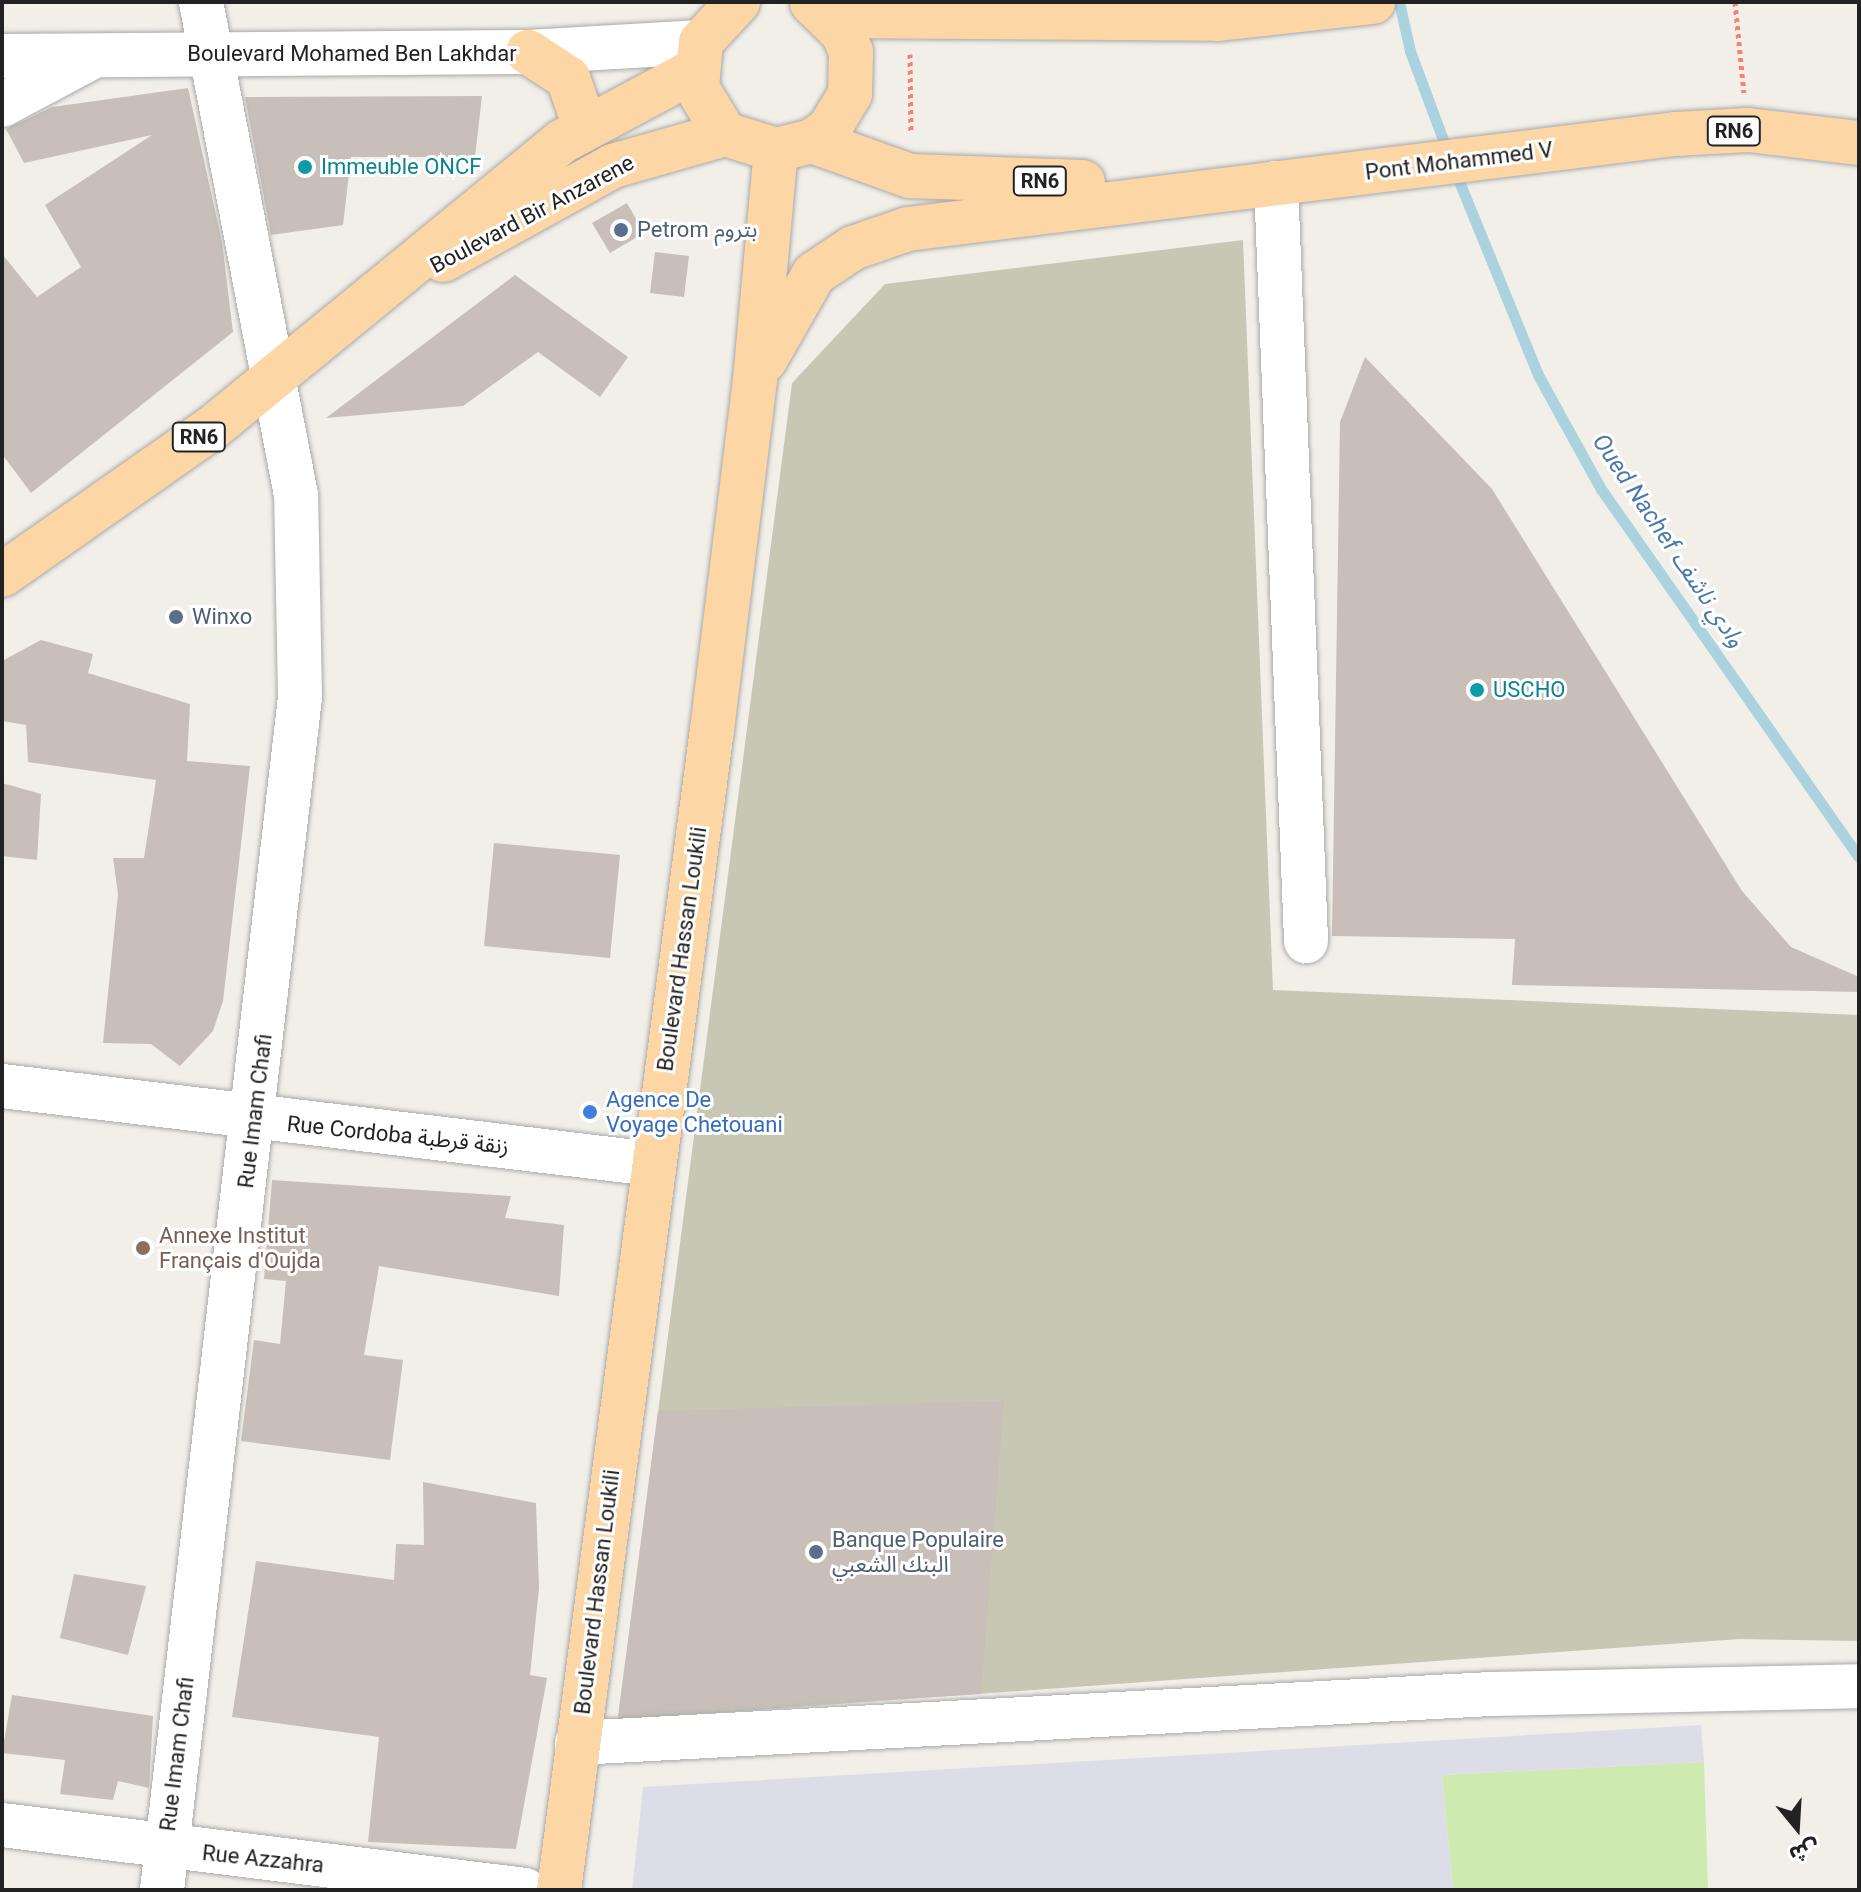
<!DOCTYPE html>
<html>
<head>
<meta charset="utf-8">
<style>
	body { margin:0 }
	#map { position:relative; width:1861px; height:1892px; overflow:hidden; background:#f2efe9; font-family:Roboto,"Noto Sans Arabic",sans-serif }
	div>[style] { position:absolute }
	.construction>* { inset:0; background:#c7c7b4 }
	.grass>* { inset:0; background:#cdebb0 }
	.plaza>* { inset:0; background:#dddde8 }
	.stream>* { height:11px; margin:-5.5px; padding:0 5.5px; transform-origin:5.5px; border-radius:5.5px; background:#aad3df }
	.building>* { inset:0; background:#c7bfb8 }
	.path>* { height:5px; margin-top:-2.5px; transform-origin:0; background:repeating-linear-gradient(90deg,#fa8072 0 4px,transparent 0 8px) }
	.roads { filter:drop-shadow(0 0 2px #a9a9a9) drop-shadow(0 0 2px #a9a9a9) }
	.minor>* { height:44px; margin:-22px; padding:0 22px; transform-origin:22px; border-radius:22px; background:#fff }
	.major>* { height:44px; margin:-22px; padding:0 22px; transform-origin:22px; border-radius:22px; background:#fcd6a4 }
	.dots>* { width:22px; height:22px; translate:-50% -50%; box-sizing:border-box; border:4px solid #fff; border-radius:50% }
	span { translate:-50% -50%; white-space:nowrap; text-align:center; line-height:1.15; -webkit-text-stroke:6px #fff; paint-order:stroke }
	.shield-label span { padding:2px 6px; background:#fff; border:2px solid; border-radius:6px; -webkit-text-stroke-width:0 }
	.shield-label { font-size:20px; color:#222; font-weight:700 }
	.street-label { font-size:22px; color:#222 }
	.culture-label { font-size:22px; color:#0d838f }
	.left { translate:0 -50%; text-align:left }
	.service-label { font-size:22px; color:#4e5e75 }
	.shop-label { font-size:22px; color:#366cbe }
	.education-label { font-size:22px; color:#785e54 }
	.water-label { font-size:24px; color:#4a7aab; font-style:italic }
	.frame { position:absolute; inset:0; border:4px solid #222; pointer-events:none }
	.north { position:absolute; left:1757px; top:1788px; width:80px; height:80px; -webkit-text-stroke:6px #fff; paint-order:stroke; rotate:162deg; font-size:22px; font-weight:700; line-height:32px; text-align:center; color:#222 }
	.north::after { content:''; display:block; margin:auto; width:28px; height:36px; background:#222; clip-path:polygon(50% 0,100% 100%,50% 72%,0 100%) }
</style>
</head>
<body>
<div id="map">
	<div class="construction">
		<div style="clip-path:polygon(1243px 240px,1273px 990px,1859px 1015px,1859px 1641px,1740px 1639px,618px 1720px,792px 383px,885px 284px)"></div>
	</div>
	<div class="grass">
		<div style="clip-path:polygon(1704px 1762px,1708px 1890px,1453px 1890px,1442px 1775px)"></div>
	</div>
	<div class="plaza">
		<div style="clip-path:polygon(1701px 1725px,1704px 1762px,1442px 1775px,1453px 1890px,632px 1890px,643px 1787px)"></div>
	</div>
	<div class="stream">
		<div style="left:1399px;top:2px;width:50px;rotate:77.3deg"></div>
		<div style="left:1410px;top:51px;width:109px;rotate:69.6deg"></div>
		<div style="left:1454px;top:169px;width:222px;rotate:67.8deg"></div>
		<div style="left:1538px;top:375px;width:130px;rotate:61.1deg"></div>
		<div style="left:1601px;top:489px;width:449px;rotate:55deg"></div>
	</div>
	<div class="building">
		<div style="clip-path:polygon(188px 88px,222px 242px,233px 332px,31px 493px,2px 454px,2px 254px,37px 297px,81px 267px,45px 205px,152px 135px,24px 163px,6px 129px,52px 107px)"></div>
		<div style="clip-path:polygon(482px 96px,475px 157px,351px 157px,343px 225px,271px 235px,245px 97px)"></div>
		<div style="clip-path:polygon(627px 203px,644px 233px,610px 253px,592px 223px)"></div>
		<div style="clip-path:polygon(655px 252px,689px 256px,684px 297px,650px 293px)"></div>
		<div style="clip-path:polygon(515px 275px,628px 357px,600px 397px,538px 352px,463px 406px,326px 418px)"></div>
		<div style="clip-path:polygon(1365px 357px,1492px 489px,1742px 891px,1791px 947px,1859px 977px,1859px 992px,1512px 985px,1515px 939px,1332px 936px,1340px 422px)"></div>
		<div style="clip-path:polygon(41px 640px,93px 654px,88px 673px,190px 704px,187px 761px,250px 766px,223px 1001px,213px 1031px,180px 1066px,151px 1044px,103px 1043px,118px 894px,113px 858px,144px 858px,156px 780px,28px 762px,26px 725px,2px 721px,2px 661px)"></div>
		<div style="clip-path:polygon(2px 783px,41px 794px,37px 860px,2px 856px)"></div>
		<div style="clip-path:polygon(494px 843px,620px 855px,610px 958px,484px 946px)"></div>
		<div style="clip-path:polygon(272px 1180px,511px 1196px,505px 1218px,564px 1225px,559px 1296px,379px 1266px,364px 1355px,403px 1360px,390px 1460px,241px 1441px,254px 1340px,280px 1344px,286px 1281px,264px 1279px)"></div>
		<div style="clip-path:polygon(1004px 1401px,981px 1694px,618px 1716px,658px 1411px)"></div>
		<div style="clip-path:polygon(423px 1482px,536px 1503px,539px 1588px,530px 1675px,547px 1678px,516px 1849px,368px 1842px,379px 1737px,232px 1717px,256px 1561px,394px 1580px,396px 1544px,424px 1545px)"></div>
		<div style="clip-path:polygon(74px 1574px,146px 1586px,128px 1655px,60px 1638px)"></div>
		<div style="clip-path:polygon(12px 1695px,153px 1716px,149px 1788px,118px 1781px,113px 1800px,60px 1794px,65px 1760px,2px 1753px)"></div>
	</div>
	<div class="path">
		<div style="left:1735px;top:2px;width:91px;rotate:84.4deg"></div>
		<div style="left:910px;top:54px;width:78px;rotate:89.3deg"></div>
	</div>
	<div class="roads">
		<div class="minor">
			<div style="left:2px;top:56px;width:526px;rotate:-0.44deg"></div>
			<div style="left:528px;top:52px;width:173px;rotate:-3.3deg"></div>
			<div style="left:2px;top:105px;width:98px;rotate:-28.1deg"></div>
			<div style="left:1276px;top:183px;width:759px;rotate:87.73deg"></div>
			<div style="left:2px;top:1086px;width:655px;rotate:6.84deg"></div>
			<div style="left:577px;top:1743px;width:915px;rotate:-3.07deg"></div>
			<div style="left:1491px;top:1694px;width:368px;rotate:-1.2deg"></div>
			<div style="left:2px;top:1825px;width:527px;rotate:7.08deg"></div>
			<div style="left:162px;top:1890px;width:1201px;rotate:-83.4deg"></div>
			<div style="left:300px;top:697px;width:202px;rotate:-91.1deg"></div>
			<div style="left:296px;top:495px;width:502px;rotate:-100.91deg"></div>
		</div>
		<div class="major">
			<div style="left:738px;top:2px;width:54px;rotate:132.8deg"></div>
			<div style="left:701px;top:42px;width:46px;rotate:95deg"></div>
			<div style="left:697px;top:88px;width:54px;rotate:58.7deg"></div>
			<div style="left:725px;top:134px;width:53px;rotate:17.4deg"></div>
			<div style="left:776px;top:150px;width:37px;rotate:-14deg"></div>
			<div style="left:812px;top:141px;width:21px;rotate:-35deg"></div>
			<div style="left:829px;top:129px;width:41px;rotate:-59deg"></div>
			<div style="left:850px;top:94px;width:42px;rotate:-88.6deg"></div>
			<div style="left:851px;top:52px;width:21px;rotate:-113deg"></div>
			<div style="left:843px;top:33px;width:43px;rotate:-135.9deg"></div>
			<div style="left:830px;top:16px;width:389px;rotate:0.4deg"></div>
			<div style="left:1219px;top:19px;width:155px;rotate:-6.3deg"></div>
			<div style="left:528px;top:52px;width:48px;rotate:33deg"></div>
			<div style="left:568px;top:78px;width:52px;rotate:70.9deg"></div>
			<div style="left:812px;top:141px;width:104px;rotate:19.7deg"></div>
			<div style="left:910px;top:176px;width:173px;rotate:2deg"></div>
			<div style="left:443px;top:260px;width:194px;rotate:-28.9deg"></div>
			<div style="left:613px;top:166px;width:116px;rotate:-15.9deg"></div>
			<div style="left:765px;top:360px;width:99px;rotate:-60.3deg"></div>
			<div style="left:814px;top:274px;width:47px;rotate:-33.7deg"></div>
			<div style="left:853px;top:248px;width:58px;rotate:-19.1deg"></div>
			<div style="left:908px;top:229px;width:773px;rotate:-7.06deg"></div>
			<div style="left:1675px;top:134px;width:73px;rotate:-3.1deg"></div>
			<div style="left:1748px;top:130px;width:112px;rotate:6.7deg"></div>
			<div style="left:2px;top:575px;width:256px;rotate:-35deg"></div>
			<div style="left:212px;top:428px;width:451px;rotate:-39.3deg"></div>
			<div style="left:561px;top:142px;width:152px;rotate:-28.2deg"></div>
			<div style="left:559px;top:1890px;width:1170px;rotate:-82.49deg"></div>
			<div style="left:712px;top:730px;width:353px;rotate:-83deg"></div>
			<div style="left:755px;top:380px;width:231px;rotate:-84.8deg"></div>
		</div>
	</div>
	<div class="dots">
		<div style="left:305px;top:167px;background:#0f9aa8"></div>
		<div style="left:621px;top:230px;background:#5c6f8a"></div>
		<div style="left:176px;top:617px;background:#5c6f8a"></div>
		<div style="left:1477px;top:690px;background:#0f9aa8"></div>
		<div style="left:590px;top:1112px;background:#3f7fe0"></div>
		<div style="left:143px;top:1248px;background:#8d6e63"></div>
		<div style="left:816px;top:1552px;background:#5c6f8a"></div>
	</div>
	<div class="shield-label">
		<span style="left:1734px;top:131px">RN6</span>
		<span style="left:1040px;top:181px">RN6</span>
		<span style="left:199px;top:437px">RN6</span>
	</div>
	<div class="street-label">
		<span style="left:352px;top:54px">Boulevard Mohamed Ben Lakhdar</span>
		<span style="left:1459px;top:161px;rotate:-7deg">Pont Mohammed V</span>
		<span style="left:532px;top:214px;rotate:-28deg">Boulevard Bir Anzarene</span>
		<span style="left:682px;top:949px;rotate:-82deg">Boulevard Hassan Loukili</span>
		<span style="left:255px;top:1111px;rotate:-83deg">Rue Imam Chafi</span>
		<span style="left:398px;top:1135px;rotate:6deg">Rue Cordoba زنقة قرطبة</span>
		<span style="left:597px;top:1592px;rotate:-83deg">Boulevard Hassan Loukili</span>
		<span style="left:177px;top:1754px;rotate:-83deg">Rue Imam Chafi</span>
		<span style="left:263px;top:1859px;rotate:6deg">Rue Azzahra</span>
	</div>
	<div class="culture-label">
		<span class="left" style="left:321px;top:167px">Immeuble ONCF</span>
		<span class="left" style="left:1493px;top:690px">USCHO</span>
	</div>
	<div class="service-label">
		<span class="left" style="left:637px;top:230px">Petrom بتروم</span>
		<span class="left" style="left:192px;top:617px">Winxo</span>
		<span class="left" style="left:832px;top:1552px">Banque Populaire<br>البنك الشعبي</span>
	</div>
	<div class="shop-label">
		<span class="left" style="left:606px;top:1112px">Agence De<br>Voyage Chetouani</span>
	</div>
	<div class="education-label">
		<span class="left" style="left:159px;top:1248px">Annexe Institut<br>Français d'Oujda</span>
	</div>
	<div class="water-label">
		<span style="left:1668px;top:541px;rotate:56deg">Oued Nachef وادي ناشف</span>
	</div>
	<div class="frame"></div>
	<div class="north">ش</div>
</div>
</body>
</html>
